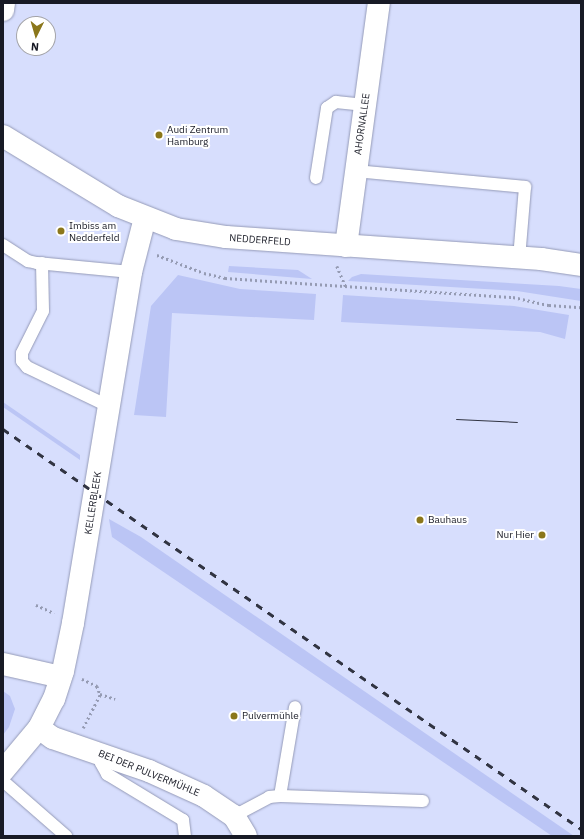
<!DOCTYPE html>
<html>
<head>
<meta charset="utf-8">
<style>
	body { margin:0 }
	#map { position:relative; width:584px; height:839px; overflow:hidden; background:#d7defd; font-family:"IBM Plex Sans",sans-serif }
	div>[style] { position:absolute }
	.green>* { inset:0; background:#bbc5f5 }
	.path>* { height:2.5px; margin-top:-1.25px; transform-origin:0; background:repeating-linear-gradient(90deg,#959bb3 0 2px,transparent 0 5px) }
	.roads { filter:drop-shadow(0 0 1px #949ab7) drop-shadow(0 0 1px #949ab7) }
	.lane>* { height:12px; margin:-6px; padding:0 6px; transform-origin:6px; border-radius:6px; background:#fff }
	.street>* { height:22px; margin:-11px; padding:0 11px; transform-origin:11px; border-radius:11px; background:#fff }
	.secondary>* { height:22px; margin:-11px; padding:0 11px; transform-origin:11px; border-radius:11px; background:#fff }
	.tram>* { height:1px; margin:-0.5px; padding:0 0.5px; transform-origin:0.5px; border-radius:0.5px; background:#313442 }
	.rail>* { height:3px; margin-top:-1.5px; transform-origin:0; background:repeating-linear-gradient(90deg,#313442 0 7px,transparent 0 14px) }
	.dots>* { width:11px; height:11px; translate:-50% -50%; box-sizing:border-box; border:2px solid #fff; border-radius:50% }
	span { translate:-50% -50%; white-space:nowrap; text-align:center; line-height:1.15; -webkit-text-stroke:4px #fff; paint-order:stroke }
	.street-label { font-size:10px; color:#181a25 }
	.poi-label { font-size:10px; color:#181a25 }
	.left { translate:0 -50%; text-align:left }
	.right { translate:-100% -50%; text-align:right }
	.frame { position:absolute; inset:0; border:4px solid #181a25; pointer-events:none }
	.north { position:absolute; left:16px; top:16px; width:40px; height:40px; box-sizing:border-box; background:#fff; border:1px solid #a3a3a8; border-radius:50%; rotate:185deg; font-size:11px; font-weight:700; line-height:16px; text-align:center; color:#181a25 }
	.north::after { content:''; display:block; margin:auto; width:14px; height:18px; background:#8b771b; clip-path:polygon(50% 0,100% 100%,50% 72%,0 100%) }
</style>
</head>
<body>
<div id="map">
	<div class="green">
		<div style="clip-path:polygon(229px 266px,298px 270px,312px 279px,228px 272px)"></div>
		<div style="clip-path:polygon(361px 274px,559px 286px,581px 289px,581px 301px,517px 291px,348px 281px,352px 277px)"></div>
		<div style="clip-path:polygon(178px 275px,240px 289px,316px 294px,314px 320px,172px 313px,166px 417px,134px 415px,151px 306px)"></div>
		<div style="clip-path:polygon(343px 295px,514px 306px,569px 315px,565px 339px,540px 332px,341px 322px)"></div>
		<div style="clip-path:polygon(3px 402px,80px 455px,80px 460px,3px 407px)"></div>
		<div style="clip-path:polygon(109px 519px,141px 537px,574px 836px,552px 836px,112px 537px)"></div>
		<div style="clip-path:polygon(3px 691px,10px 696px,15px 709px,9px 727px,3px 735px)"></div>
	</div>
	<div class="path">
		<div style="left:157px;top:255px;width:50px;rotate:21deg"></div>
		<div style="left:204px;top:273px;width:22px;rotate:13deg"></div>
		<div style="left:225px;top:278px;width:289px;rotate:3.8deg"></div>
		<div style="left:513px;top:297px;width:37px;rotate:13deg"></div>
		<div style="left:549px;top:305px;width:32px;rotate:4deg"></div>
		<div style="left:337px;top:266px;width:23px;rotate:67deg"></div>
		<div style="left:36px;top:605px;width:20px;rotate:24deg"></div>
		<div style="left:82px;top:679px;width:17px;rotate:25deg"></div>
		<div style="left:97px;top:686px;width:9px;rotate:69deg"></div>
		<div style="left:100px;top:694px;width:16px;rotate:18deg"></div>
		<div style="left:83px;top:728px;width:38px;rotate:-63deg"></div>
	</div>
	<div class="roads">
		<div class="lane">
			<div style="left:356px;top:171px;width:170px;rotate:5.4deg"></div>
			<div style="left:525px;top:187px;width:71px;rotate:94.8deg"></div>
			<div style="left:316px;top:178px;width:71px;rotate:-81.1deg"></div>
			<div style="left:327px;top:108px;width:11px;rotate:-34deg"></div>
			<div style="left:336px;top:102px;width:29px;rotate:6deg"></div>
			<div style="left:3px;top:245px;width:30px;rotate:33deg"></div>
			<div style="left:28px;top:261px;width:9px;rotate:13deg"></div>
			<div style="left:37px;top:263px;width:94px;rotate:5.5deg"></div>
			<div style="left:42px;top:263px;width:48px;rotate:88.8deg"></div>
			<div style="left:43px;top:311px;width:47px;rotate:116.6deg"></div>
			<div style="left:22px;top:353px;width:8px;rotate:90deg"></div>
			<div style="left:22px;top:361px;width:8px;rotate:50deg"></div>
			<div style="left:27px;top:367px;width:90px;rotate:25.7deg"></div>
			<div style="left:103px;top:755px;width:8px;rotate:104deg"></div>
			<div style="left:101px;top:763px;width:13px;rotate:61deg"></div>
			<div style="left:107px;top:774px;width:89px;rotate:31.2deg"></div>
			<div style="left:183px;top:820px;width:16px;rotate:83deg"></div>
			<div style="left:3px;top:781px;width:84px;rotate:41.1deg"></div>
			<div style="left:280px;top:796px;width:90px;rotate:-80.4deg"></div>
			<div style="left:234px;top:816px;width:40px;rotate:-28deg"></div>
			<div style="left:269px;top:797px;width:11px;rotate:-5deg"></div>
			<div style="left:280px;top:796px;width:143px;rotate:2deg"></div>
		</div>
		<div class="street">
			<div style="left:3px;top:10px;width:7px;rotate:-82deg"></div>
			<div style="left:346px;top:246px;width:245px;rotate:-82.3deg"></div>
			<div style="left:3px;top:664px;width:59px;rotate:12.6deg"></div>
			<div style="left:39px;top:728px;width:17px;rotate:36deg"></div>
			<div style="left:53px;top:738px;width:102px;rotate:19deg"></div>
			<div style="left:149px;top:771px;width:60px;rotate:24.4deg"></div>
			<div style="left:204px;top:796px;width:36px;rotate:34deg"></div>
			<div style="left:234px;top:816px;width:23px;rotate:59deg"></div>
			<div style="left:3px;top:771px;width:56px;rotate:-50.1deg"></div>
			<div style="left:39px;top:728px;width:33px;rotate:-63deg"></div>
			<div style="left:54px;top:699px;width:29px;rotate:-72deg"></div>
			<div style="left:63px;top:671px;width:49px;rotate:-78.2deg"></div>
			<div style="left:73px;top:623px;width:356px;rotate:-80.6deg"></div>
			<div style="left:131px;top:272px;width:56px;rotate:-75.5deg"></div>
		</div>
		<div class="secondary">
			<div style="left:3px;top:136px;width:135px;rotate:31.3deg"></div>
			<div style="left:118px;top:206px;width:62px;rotate:21.6deg"></div>
			<div style="left:176px;top:229px;width:51px;rotate:9.1deg"></div>
			<div style="left:226px;top:237px;width:316px;rotate:4deg"></div>
			<div style="left:541px;top:259px;width:40px;rotate:8.5deg"></div>
		</div>
	</div>
	<div class="tram">
		<div style="left:456px;top:419px;width:61px;rotate:2.8deg"></div>
	</div>
	<div class="rail">
		<div style="left:3px;top:429px;width:703px;rotate:34.68deg"></div>
	</div>
	<div class="dots">
		<div style="left:159px;top:135px;background:#8b771b"></div>
		<div style="left:61px;top:231px;background:#8b771b"></div>
		<div style="left:420px;top:520px;background:#8b771b"></div>
		<div style="left:542px;top:535px;background:#8b771b"></div>
		<div style="left:234px;top:716px;background:#8b771b"></div>
	</div>
	<div class="street-label">
		<span style="left:362px;top:124px;rotate:-82deg">AHORNALLEE</span>
		<span style="left:260px;top:240px;rotate:4deg">NEDDERFELD</span>
		<span style="left:93px;top:503px;rotate:-81deg">KELLERBLEEK</span>
		<span style="left:149px;top:773px;rotate:22deg">BEI DER PULVERMÜHLE</span>
	</div>
	<div class="poi-label">
		<span class="left" style="left:167px;top:135px">Audi Zentrum<br>Hamburg</span>
		<span class="left" style="left:69px;top:231px">Imbiss am<br>Nedderfeld</span>
		<span class="left" style="left:428px;top:520px">Bauhaus</span>
		<span class="right" style="left:534px;top:535px">Nur Hier</span>
		<span class="left" style="left:242px;top:716px">Pulvermühle</span>
	</div>
	<div class="frame"></div>
	<div class="north">N</div>
</div>
</body>
</html>
